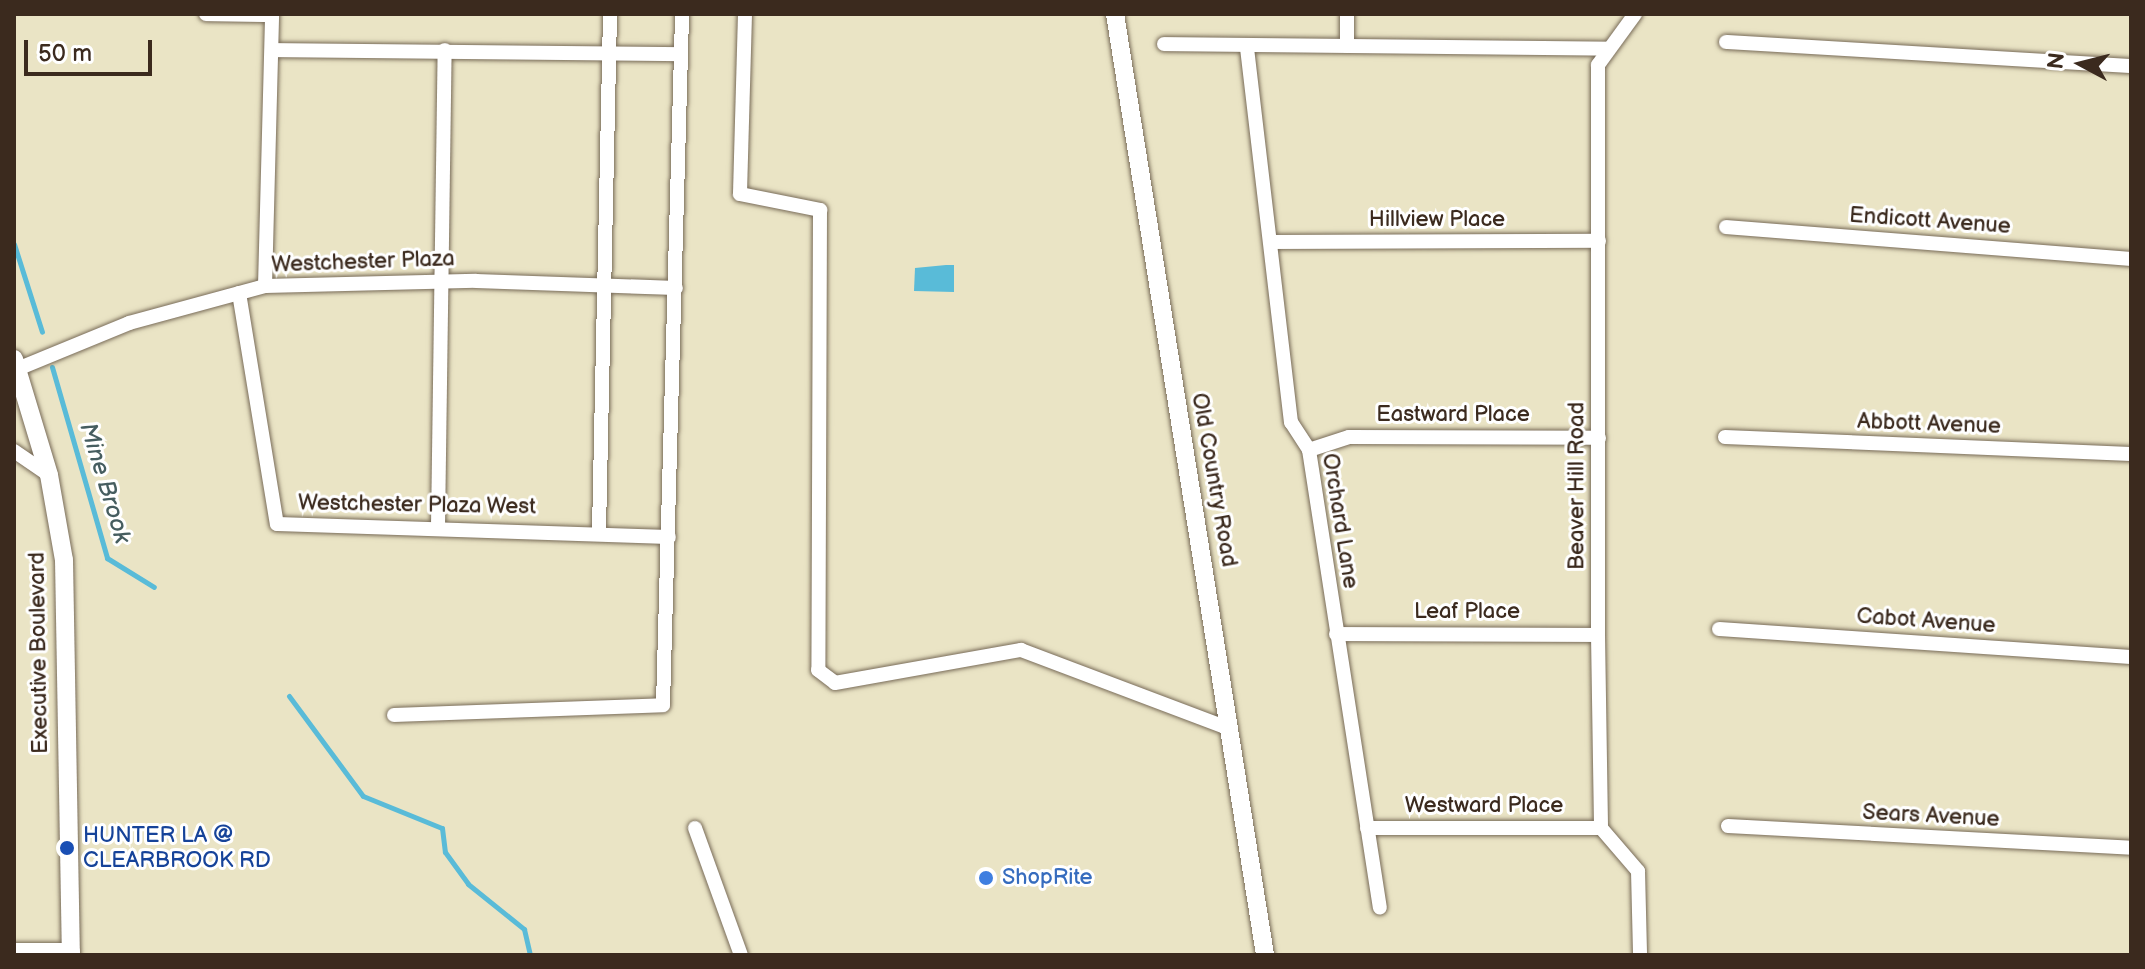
<!DOCTYPE html>
<html>
<head>
<meta charset="utf-8">
<style>
	body { margin:0 }
	#map { position:relative; width:2145px; height:969px; overflow:hidden; background:#eae4c5; font-family:"Balsamiq Sans",sans-serif }
	div>[style] { position:absolute }
	.water>* { inset:0; background:#59bbd8 }
	.stream>* { height:5px; margin:-2.5px; padding:0 2.5px; transform-origin:2.5px; border-radius:2.5px; background:#59bbd8 }
	.roads { filter:drop-shadow(0 0 2px #786b58) drop-shadow(0 0 2px #786b58) }
	.minor>* { height:14px; margin:-7px; padding:0 7px; transform-origin:7px; border-radius:7px; background:#fff }
	.tertiary>* { height:18px; margin:-9px; padding:0 9px; transform-origin:9px; border-radius:9px; background:#fff }
	.dots>* { width:22px; height:22px; translate:-50% -50%; box-sizing:border-box; border:4px solid #fff; border-radius:50% }
	span { translate:-50% -50%; white-space:nowrap; text-align:center; line-height:1.15; -webkit-text-stroke:6px #fff; paint-order:stroke }
	.street-label { font-size:22px; color:#3b2a1e }
	.transit-label { font-size:22px; color:#164399 }
	.left { translate:0 -50%; text-align:left }
	.shop-label { font-size:22px; color:#366cbe }
	.water-label { font-size:24px; color:#465d5f; font-style:italic }
	.frame { position:absolute; inset:0; border:16px solid #3b2a1e; pointer-events:none }
	.north { position:absolute; left:2041px; top:24px; width:80px; height:80px; -webkit-text-stroke:6px #fff; paint-order:stroke; rotate:277deg; font-size:22px; font-weight:700; line-height:32px; text-align:center; color:#3b2a1e }
	.north::after { content:''; display:block; margin:auto; width:28px; height:36px; background:#3b2a1e; clip-path:polygon(50% 0,100% 100%,50% 72%,0 100%) }
	.scale { position:absolute; left:24px; top:40px; width:128px; height:36px; box-sizing:border-box; border:4px solid #3b2a1e; border-top:0; padding-left:10px; font-size:24px; line-height:28px; white-space:nowrap; color:#3b2a1e; -webkit-text-stroke:6px #fff; paint-order:stroke }
</style>
</head>
<body>
<div id="map">
	<div class="water">
		<div style="clip-path:polygon(946px 265px,954px 265px,954px 292px,914px 291px,915px 268px)"></div>
	</div>
	<div class="stream">
		<div style="left:14px;top:244px;width:92px;rotate:72.3deg"></div>
		<div style="left:52px;top:367px;width:199px;rotate:73.9deg"></div>
		<div style="left:107px;top:558px;width:55px;rotate:31.7deg"></div>
		<div style="left:289px;top:696px;width:124px;rotate:53.5deg"></div>
		<div style="left:363px;top:796px;width:85px;rotate:22.1deg"></div>
		<div style="left:442px;top:828px;width:24px;rotate:83deg"></div>
		<div style="left:445px;top:852px;width:39px;rotate:54deg"></div>
		<div style="left:468px;top:884px;width:72px;rotate:38.8deg"></div>
		<div style="left:524px;top:929px;width:27px;rotate:77deg"></div>
	</div>
	<div class="roads">
		<div class="minor">
			<div style="left:206px;top:14px;width:66px;rotate:0.9deg"></div>
			<div style="left:745px;top:14px;width:180px;rotate:91.6deg"></div>
			<div style="left:740px;top:194px;width:82px;rotate:11.3deg"></div>
			<div style="left:820px;top:210px;width:460px;rotate:90.2deg"></div>
			<div style="left:818px;top:670px;width:21px;rotate:37deg"></div>
			<div style="left:835px;top:683px;width:189px;rotate:-10.1deg"></div>
			<div style="left:1021px;top:650px;width:223px;rotate:20.7deg"></div>
			<div style="left:1635px;top:14px;width:63px;rotate:126deg"></div>
			<div style="left:1598px;top:65px;width:570px;rotate:90deg"></div>
			<div style="left:1598px;top:635px;width:193px;rotate:89.1deg"></div>
			<div style="left:1601px;top:828px;width:57px;rotate:49.3deg"></div>
			<div style="left:1638px;top:871px;width:84px;rotate:88.6deg"></div>
			<div style="left:1726px;top:42px;width:406px;rotate:3.4deg"></div>
			<div style="left:1164px;top:44px;width:444px;rotate:0.6deg"></div>
			<div style="left:1347px;top:46px;width:32px;rotate:-90deg"></div>
			<div style="left:1247px;top:48px;width:377px;rotate:83.3deg"></div>
			<div style="left:1291px;top:422px;width:33px;rotate:57deg"></div>
			<div style="left:1309px;top:450px;width:463px;rotate:81.2deg"></div>
			<div style="left:272px;top:50px;width:409px;rotate:0.6deg"></div>
			<div style="left:1726px;top:227px;width:406px;rotate:4.5deg"></div>
			<div style="left:1275px;top:242px;width:324px;rotate:-0.2deg"></div>
			<div style="left:265px;top:286px;width:272px;rotate:-88.5deg"></div>
			<div style="left:239px;top:293px;width:234px;rotate:80.7deg"></div>
			<div style="left:277px;top:524px;width:392px;rotate:1.9deg"></div>
			<div style="left:17px;top:369px;width:121px;rotate:-22.3deg"></div>
			<div style="left:129px;top:323px;width:141px;rotate:-15.2deg"></div>
			<div style="left:265px;top:286px;width:211px;rotate:-1.4deg"></div>
			<div style="left:476px;top:281px;width:200px;rotate:2deg"></div>
			<div style="left:1725px;top:437px;width:406px;rotate:2.4deg"></div>
			<div style="left:1309px;top:450px;width:42px;rotate:-18deg"></div>
			<div style="left:1349px;top:437px;width:250px;rotate:0.2deg"></div>
			<div style="left:14px;top:451px;width:42px;rotate:34.4deg"></div>
			<div style="left:438px;top:526px;width:476px;rotate:-89.2deg"></div>
			<div style="left:599px;top:531px;width:517px;rotate:-88.78deg"></div>
			<div style="left:1719px;top:629px;width:413px;rotate:3.9deg"></div>
			<div style="left:1336px;top:634px;width:262px;rotate:0.2deg"></div>
			<div style="left:394px;top:715px;width:269px;rotate:-2.1deg"></div>
			<div style="left:663px;top:705px;width:691px;rotate:-88.42deg"></div>
			<div style="left:1728px;top:826px;width:404px;rotate:3.1deg"></div>
			<div style="left:695px;top:828px;width:135px;rotate:70.1deg"></div>
			<div style="left:1367px;top:828px;width:234px"></div>
		</div>
		<div class="tertiary">
			<div style="left:1115px;top:14px;width:953px;rotate:80.94deg"></div>
			<div style="left:14px;top:359px;width:121px;rotate:73.2deg"></div>
			<div style="left:49px;top:475px;width:86px;rotate:80deg"></div>
			<div style="left:64px;top:560px;width:395px;rotate:89deg"></div>
			<div style="left:14px;top:952px;width:57px"></div>
		</div>
	</div>
	<div class="dots">
		<div style="left:67px;top:848px;background:#1a4fb4"></div>
		<div style="left:986px;top:878px;background:#3f7fe0"></div>
	</div>
	<div class="street-label">
		<span style="left:1437px;top:220px">Hillview Place</span>
		<span style="left:1930px;top:221px;rotate:4deg">Endicott Avenue</span>
		<span style="left:363px;top:262px;rotate:-2deg">Westchester Plaza</span>
		<span style="left:1453px;top:415px">Eastward Place</span>
		<span style="left:1929px;top:424px;rotate:2deg">Abbott Avenue</span>
		<span style="left:1214px;top:480px;rotate:80deg">Old Country Road</span>
		<span style="left:1577px;top:486px;rotate:-90deg">Beaver Hill Road</span>
		<span style="left:417px;top:505px;rotate:1deg">Westchester Plaza West</span>
		<span style="left:1340px;top:521px;rotate:81deg">Orchard Lane</span>
		<span style="left:1467px;top:612px">Leaf Place</span>
		<span style="left:1926px;top:621px;rotate:4deg">Cabot Avenue</span>
		<span style="left:39px;top:653px;rotate:-91deg">Executive Boulevard</span>
		<span style="left:1484px;top:806px">Westward Place</span>
		<span style="left:1931px;top:816px;rotate:3deg">Sears Avenue</span>
	</div>
	<div class="transit-label">
		<span class="left" style="left:83px;top:848px">HUNTER LA @<br>CLEARBROOK RD</span>
	</div>
	<div class="shop-label">
		<span class="left" style="left:1002px;top:878px">ShopRite</span>
	</div>
	<div class="water-label">
		<span style="left:105px;top:483px;rotate:73deg">Mine Brook</span>
	</div>
	<div class="frame"></div>
	<div class="north">N</div>
	<div class="scale">50 m</div>
</div>
</body>
</html>
